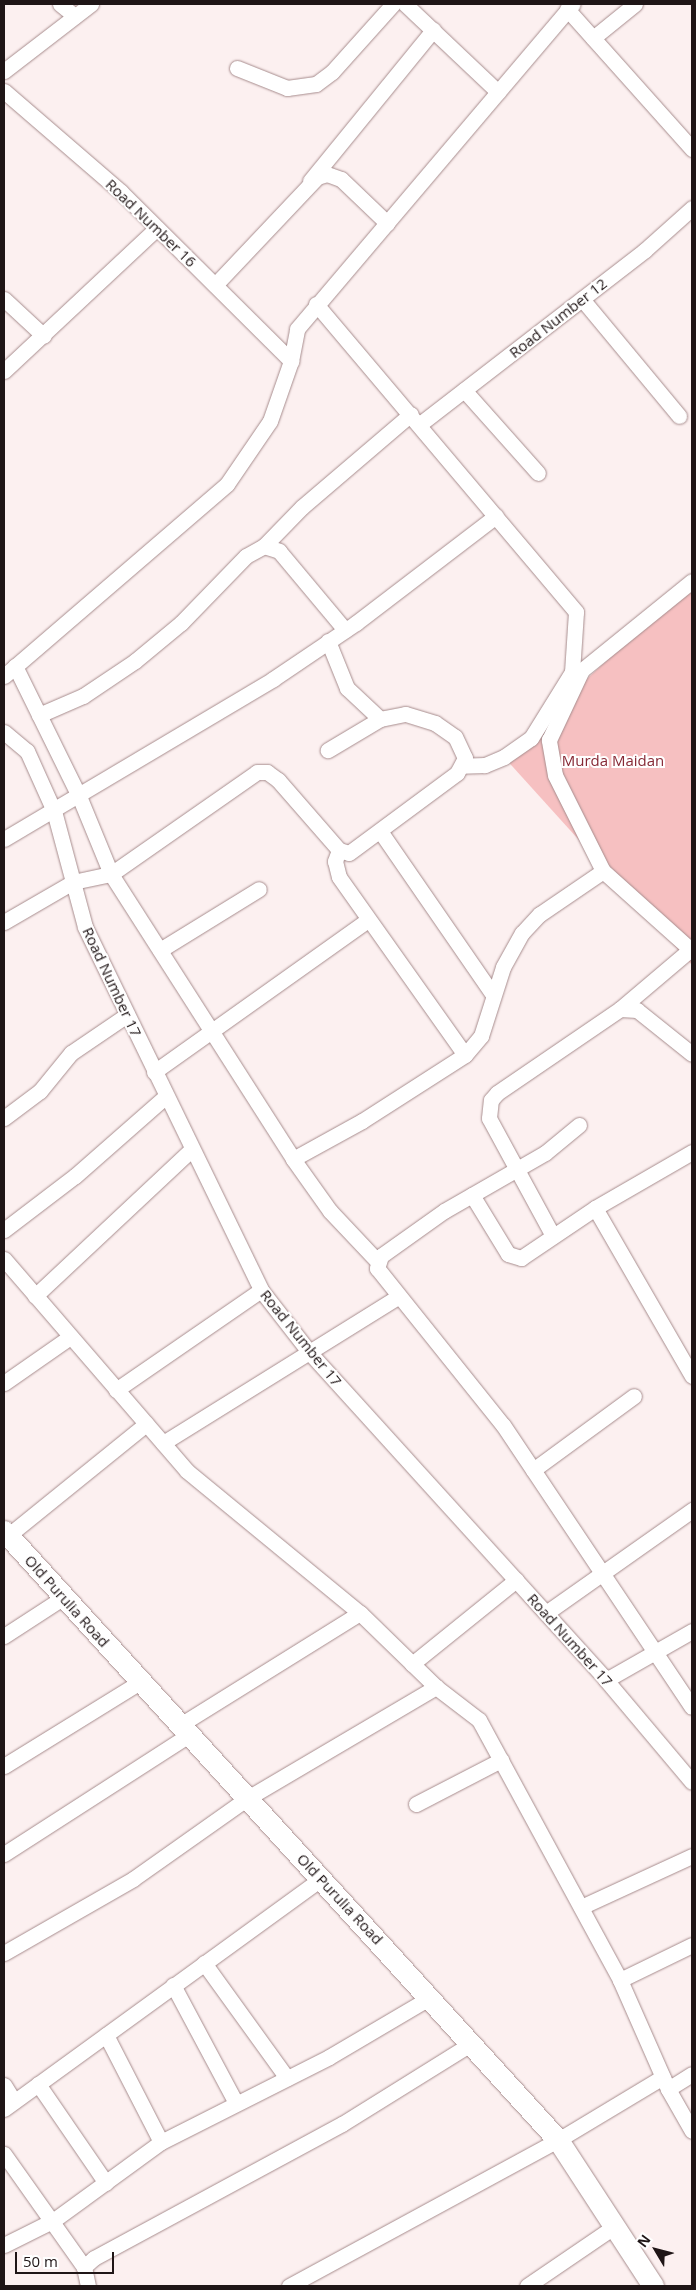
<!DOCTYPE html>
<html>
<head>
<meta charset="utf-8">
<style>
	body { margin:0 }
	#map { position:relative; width:696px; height:2290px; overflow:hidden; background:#fcf0f0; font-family:"Open Sans",sans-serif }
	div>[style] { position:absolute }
	.green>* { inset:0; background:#f6c0c1 }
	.roads { filter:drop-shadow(0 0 1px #a78c8d) drop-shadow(0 0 1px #a78c8d) }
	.minor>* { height:15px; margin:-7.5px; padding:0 7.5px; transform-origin:7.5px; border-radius:7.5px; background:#fff }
	.secondary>* { height:21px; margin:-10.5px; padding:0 10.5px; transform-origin:10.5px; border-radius:10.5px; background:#fff }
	span { translate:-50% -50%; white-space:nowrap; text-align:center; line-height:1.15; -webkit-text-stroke:4px #fff; paint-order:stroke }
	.street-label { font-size:15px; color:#1f1516 }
	.park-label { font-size:15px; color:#862935 }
	.frame { position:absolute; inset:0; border:5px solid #1f1516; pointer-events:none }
	.north { position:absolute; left:631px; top:2225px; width:50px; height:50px; -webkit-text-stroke:4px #fff; paint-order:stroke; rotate:307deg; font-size:14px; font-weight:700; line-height:20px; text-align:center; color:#1f1516 }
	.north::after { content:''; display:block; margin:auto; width:18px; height:22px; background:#1f1516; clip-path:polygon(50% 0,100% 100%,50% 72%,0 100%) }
	.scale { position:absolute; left:15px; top:2252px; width:99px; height:22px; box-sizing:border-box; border:2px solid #1f1516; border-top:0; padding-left:6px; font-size:15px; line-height:18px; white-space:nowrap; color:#1f1516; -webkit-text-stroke:4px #fff; paint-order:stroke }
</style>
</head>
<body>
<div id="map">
	<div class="green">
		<div style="clip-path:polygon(692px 582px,692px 965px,503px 756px)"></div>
	</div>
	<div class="roads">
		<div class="minor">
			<div style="left:60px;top:4px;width:19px;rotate:39deg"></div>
			<div style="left:405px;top:4px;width:128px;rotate:43.4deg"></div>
			<div style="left:567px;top:9px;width:188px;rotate:48.2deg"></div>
			<div style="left:593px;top:38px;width:54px;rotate:-39deg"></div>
			<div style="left:237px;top:68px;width:54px;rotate:21.8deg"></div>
			<div style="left:287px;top:88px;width:29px;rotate:-8deg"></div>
			<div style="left:316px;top:84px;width:20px;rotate:-37deg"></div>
			<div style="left:332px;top:72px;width:91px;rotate:-48.1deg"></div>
			<div style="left:4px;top:71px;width:110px;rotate:-37.6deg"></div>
			<div style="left:4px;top:91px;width:155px;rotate:40.8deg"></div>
			<div style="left:121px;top:192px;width:240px;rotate:44.8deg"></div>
			<div style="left:310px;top:181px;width:195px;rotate:-50.8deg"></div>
			<div style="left:215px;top:285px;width:149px;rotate:-46.6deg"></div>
			<div style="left:317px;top:177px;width:10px;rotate:-17deg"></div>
			<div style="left:327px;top:174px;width:15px;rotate:20deg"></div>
			<div style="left:341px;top:179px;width:64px;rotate:43.7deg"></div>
			<div style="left:4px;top:299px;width:54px;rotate:42.8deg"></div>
			<div style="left:582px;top:299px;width:152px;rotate:50.3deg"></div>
			<div style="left:316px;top:304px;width:403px;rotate:49.8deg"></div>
			<div style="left:576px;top:612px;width:60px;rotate:93.8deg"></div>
			<div style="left:572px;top:672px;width:78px;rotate:121.8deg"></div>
			<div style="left:531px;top:738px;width:33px;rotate:145deg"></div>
			<div style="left:504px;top:757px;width:21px;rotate:157deg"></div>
			<div style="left:485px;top:765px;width:23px;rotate:178deg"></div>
			<div style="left:4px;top:371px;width:209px;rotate:-43.1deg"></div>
			<div style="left:464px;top:390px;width:111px;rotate:48.3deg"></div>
			<div style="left:420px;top:424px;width:284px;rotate:-37.7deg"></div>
			<div style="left:645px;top:250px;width:63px;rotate:-41.8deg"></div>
			<div style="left:264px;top:546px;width:54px;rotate:-45.7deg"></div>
			<div style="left:302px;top:507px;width:143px;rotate:-40.5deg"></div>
			<div style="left:328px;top:641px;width:51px;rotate:68deg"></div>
			<div style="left:347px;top:688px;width:45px;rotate:43.2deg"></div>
			<div style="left:15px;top:666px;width:145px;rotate:63.8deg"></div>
			<div style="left:79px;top:796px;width:84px;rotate:67.7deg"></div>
			<div style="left:111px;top:874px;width:338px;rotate:57.4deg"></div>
			<div style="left:293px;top:1159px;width:64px;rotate:54.6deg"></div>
			<div style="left:330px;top:1211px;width:70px;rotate:46.7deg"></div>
			<div style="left:4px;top:676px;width:294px;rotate:-40.7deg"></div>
			<div style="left:227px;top:484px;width:76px;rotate:-55.7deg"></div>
			<div style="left:270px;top:421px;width:64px;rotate:-70.7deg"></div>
			<div style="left:291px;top:361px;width:33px;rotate:-79deg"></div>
			<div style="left:297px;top:329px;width:426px;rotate:-49.7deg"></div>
			<div style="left:39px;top:715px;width:48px;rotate:-23.4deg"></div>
			<div style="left:83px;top:696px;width:63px;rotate:-33.9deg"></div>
			<div style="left:135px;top:661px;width:60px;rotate:-39.6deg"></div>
			<div style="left:181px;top:623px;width:93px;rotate:-45.9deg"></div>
			<div style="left:246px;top:556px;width:21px;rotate:-29deg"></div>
			<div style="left:264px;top:546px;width:16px;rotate:18deg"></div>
			<div style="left:279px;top:551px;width:103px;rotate:50.1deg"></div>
			<div style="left:4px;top:732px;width:30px;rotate:40deg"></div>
			<div style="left:27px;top:751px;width:66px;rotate:65.8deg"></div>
			<div style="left:54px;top:811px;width:120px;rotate:75deg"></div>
			<div style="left:85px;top:927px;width:403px;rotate:64.1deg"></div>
			<div style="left:261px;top:1290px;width:80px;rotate:52.1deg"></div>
			<div style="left:310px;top:1353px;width:441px;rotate:47.8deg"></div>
			<div style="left:606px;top:1680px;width:133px;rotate:49.9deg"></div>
			<div style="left:380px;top:831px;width:199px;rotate:55.4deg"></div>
			<div style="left:4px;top:839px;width:313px;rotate:-30.7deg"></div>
			<div style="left:273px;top:679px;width:100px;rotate:-34deg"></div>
			<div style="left:356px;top:623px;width:176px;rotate:-37.4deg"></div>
			<div style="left:339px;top:850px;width:12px;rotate:110deg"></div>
			<div style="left:335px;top:861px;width:16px;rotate:76deg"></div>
			<div style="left:339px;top:877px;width:218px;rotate:54.7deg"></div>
			<div style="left:4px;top:922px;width:80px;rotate:-30.1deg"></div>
			<div style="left:73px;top:882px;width:39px;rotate:-12deg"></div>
			<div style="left:111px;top:874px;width:178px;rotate:-34.9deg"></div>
			<div style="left:257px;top:772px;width:10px"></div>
			<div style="left:267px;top:772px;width:14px;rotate:36deg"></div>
			<div style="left:278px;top:780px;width:93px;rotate:48.9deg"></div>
			<div style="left:339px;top:850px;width:10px;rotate:17deg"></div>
			<div style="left:349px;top:853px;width:134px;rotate:-36.5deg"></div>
			<div style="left:457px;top:773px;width:17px;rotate:-62deg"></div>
			<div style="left:465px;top:758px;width:23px;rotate:-115deg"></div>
			<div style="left:455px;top:737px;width:24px;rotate:-145deg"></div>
			<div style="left:435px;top:723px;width:31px;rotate:-163deg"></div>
			<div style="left:405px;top:714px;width:25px;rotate:169deg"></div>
			<div style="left:380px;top:719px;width:61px;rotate:149.2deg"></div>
			<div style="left:690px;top:949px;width:117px;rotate:-138.1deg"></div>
			<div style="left:603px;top:871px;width:107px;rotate:-116.6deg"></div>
			<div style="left:555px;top:775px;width:36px;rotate:-100deg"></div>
			<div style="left:549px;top:740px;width:77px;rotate:-64.8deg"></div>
			<div style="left:582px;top:670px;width:141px;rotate:-39deg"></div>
			<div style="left:160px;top:950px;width:116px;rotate:-31.6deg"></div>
			<div style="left:620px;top:1009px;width:94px;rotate:-40.3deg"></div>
			<div style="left:154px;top:1072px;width:262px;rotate:-35.4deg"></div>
			<div style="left:4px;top:1118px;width:45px;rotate:-36.9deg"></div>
			<div style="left:40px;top:1091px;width:49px;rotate:-50.8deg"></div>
			<div style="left:71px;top:1053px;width:68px;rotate:-34.2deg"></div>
			<div style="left:579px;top:1125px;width:44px;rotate:140.5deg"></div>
			<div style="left:545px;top:1153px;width:116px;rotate:150.1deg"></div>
			<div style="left:444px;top:1211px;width:77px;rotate:144.5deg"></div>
			<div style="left:381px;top:1256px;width:13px;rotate:108deg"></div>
			<div style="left:377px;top:1268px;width:201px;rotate:51.3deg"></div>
			<div style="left:503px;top:1425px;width:339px;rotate:56.2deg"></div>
			<div style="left:293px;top:1159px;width:79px;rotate:-28.8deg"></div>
			<div style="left:362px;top:1121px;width:122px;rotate:-32.7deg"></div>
			<div style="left:465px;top:1055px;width:25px;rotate:-50deg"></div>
			<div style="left:481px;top:1036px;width:72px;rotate:-72.3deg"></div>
			<div style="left:503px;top:967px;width:39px;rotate:-61deg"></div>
			<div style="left:522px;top:933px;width:26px;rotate:-47deg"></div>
			<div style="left:540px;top:914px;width:76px;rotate:-34.3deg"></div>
			<div style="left:472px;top:1195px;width:69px;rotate:58.6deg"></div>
			<div style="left:508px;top:1254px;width:14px;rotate:17deg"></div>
			<div style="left:521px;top:1258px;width:89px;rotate:-34deg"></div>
			<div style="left:595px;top:1208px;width:112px;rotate:-30deg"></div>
			<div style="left:595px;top:1208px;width:194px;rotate:60deg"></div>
			<div style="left:4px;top:1230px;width:89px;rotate:-37.3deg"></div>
			<div style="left:75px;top:1176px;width:121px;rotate:-41.3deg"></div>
			<div style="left:553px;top:1236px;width:134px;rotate:-118.5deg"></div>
			<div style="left:489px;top:1118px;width:18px;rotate:-84deg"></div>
			<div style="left:491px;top:1100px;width:9px;rotate:-49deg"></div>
			<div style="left:497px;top:1093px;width:149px;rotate:-34.3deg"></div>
			<div style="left:620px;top:1009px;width:17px;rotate:3deg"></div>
			<div style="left:637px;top:1010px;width:70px;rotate:38.7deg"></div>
			<div style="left:4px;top:1259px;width:280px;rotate:49.2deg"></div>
			<div style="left:187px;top:1471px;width:224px;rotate:39.4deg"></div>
			<div style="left:360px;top:1613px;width:106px;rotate:44.2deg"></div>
			<div style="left:436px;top:1687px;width:54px;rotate:37.5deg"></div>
			<div style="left:479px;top:1720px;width:296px;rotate:61.5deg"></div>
			<div style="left:620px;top:1980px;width:119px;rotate:66.2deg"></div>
			<div style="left:668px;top:2089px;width:48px;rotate:60.3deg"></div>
			<div style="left:35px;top:1296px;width:215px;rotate:-43.1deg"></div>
			<div style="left:4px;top:1383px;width:80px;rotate:-34.9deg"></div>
			<div style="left:116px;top:1390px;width:176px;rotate:-34.6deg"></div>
			<div style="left:163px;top:1443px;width:278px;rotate:-31.9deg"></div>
			<div style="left:533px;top:1470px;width:125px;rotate:-36.2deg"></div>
			<div style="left:4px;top:1539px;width:183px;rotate:-39deg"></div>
			<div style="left:546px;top:1613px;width:179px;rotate:-35.2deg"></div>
			<div style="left:4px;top:1636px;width:72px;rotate:-33deg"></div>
			<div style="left:412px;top:1664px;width:134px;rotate:-38.9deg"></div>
			<div style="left:606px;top:1680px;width:99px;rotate:-29.7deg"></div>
			<div style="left:180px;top:1725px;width:212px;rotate:-31.9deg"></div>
			<div style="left:4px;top:1766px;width:160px;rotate:-31.7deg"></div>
			<div style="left:416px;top:1804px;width:96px;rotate:-27.4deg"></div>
			<div style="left:4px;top:1854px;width:220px;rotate:-32.8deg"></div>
			<div style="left:581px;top:1907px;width:122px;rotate:-24.7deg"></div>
			<div style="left:4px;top:1953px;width:149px;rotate:-29.8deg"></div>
			<div style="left:133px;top:1879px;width:138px;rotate:-35.3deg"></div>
			<div style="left:246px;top:1799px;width:221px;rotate:-30.5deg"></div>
			<div style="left:204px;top:1963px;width:142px;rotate:54.2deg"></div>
			<div style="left:620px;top:1980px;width:80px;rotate:-25.9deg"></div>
			<div style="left:173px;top:1985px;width:134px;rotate:61.9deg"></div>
			<div style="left:106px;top:2035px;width:120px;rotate:62.8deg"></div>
			<div style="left:38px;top:2084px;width:120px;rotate:55.5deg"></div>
			<div style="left:4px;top:2085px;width:19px;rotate:58deg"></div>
			<div style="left:668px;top:2089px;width:28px;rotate:-32deg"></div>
			<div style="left:4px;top:2109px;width:392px;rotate:-36deg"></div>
			<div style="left:4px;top:2154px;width:138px;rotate:54.7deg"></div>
			<div style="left:4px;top:2245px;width:56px;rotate:-26.6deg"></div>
			<div style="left:54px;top:2220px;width:132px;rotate:-36.1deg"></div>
			<div style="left:161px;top:2142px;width:188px;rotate:-26.8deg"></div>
			<div style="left:329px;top:2057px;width:118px;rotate:-30.5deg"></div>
			<div style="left:88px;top:2286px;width:19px;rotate:-102deg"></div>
			<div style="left:84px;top:2267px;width:13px;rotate:-42deg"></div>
			<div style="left:94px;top:2258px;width:282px;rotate:-28.4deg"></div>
			<div style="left:342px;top:2124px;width:153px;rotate:-31.9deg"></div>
			<div style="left:289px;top:2286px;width:306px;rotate:-28.5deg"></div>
			<div style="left:558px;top:2140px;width:122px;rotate:-31deg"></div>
			<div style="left:527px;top:2286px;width:103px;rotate:-34.3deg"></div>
		</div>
		<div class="secondary">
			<div style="left:4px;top:1531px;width:823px;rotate:47.71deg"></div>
			<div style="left:558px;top:2140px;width:174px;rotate:56.9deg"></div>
		</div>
	</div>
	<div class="street-label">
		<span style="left:151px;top:223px;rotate:44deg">Road Number 16</span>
		<span style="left:558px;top:318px;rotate:-38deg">Road Number 12</span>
		<span style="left:112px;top:982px;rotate:65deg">Road Number 17</span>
		<span style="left:301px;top:1338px;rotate:51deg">Road Number 17</span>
		<span style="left:67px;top:1601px;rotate:48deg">Old Purulia Road</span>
		<span style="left:570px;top:1640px;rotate:48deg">Road Number 17</span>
		<span style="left:340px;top:1899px;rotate:47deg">Old Purulia Road</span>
	</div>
	<div class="park-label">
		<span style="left:613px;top:761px">Murda Maidan</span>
	</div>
	<div class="frame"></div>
	<div class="north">N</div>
	<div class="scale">50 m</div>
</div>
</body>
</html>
